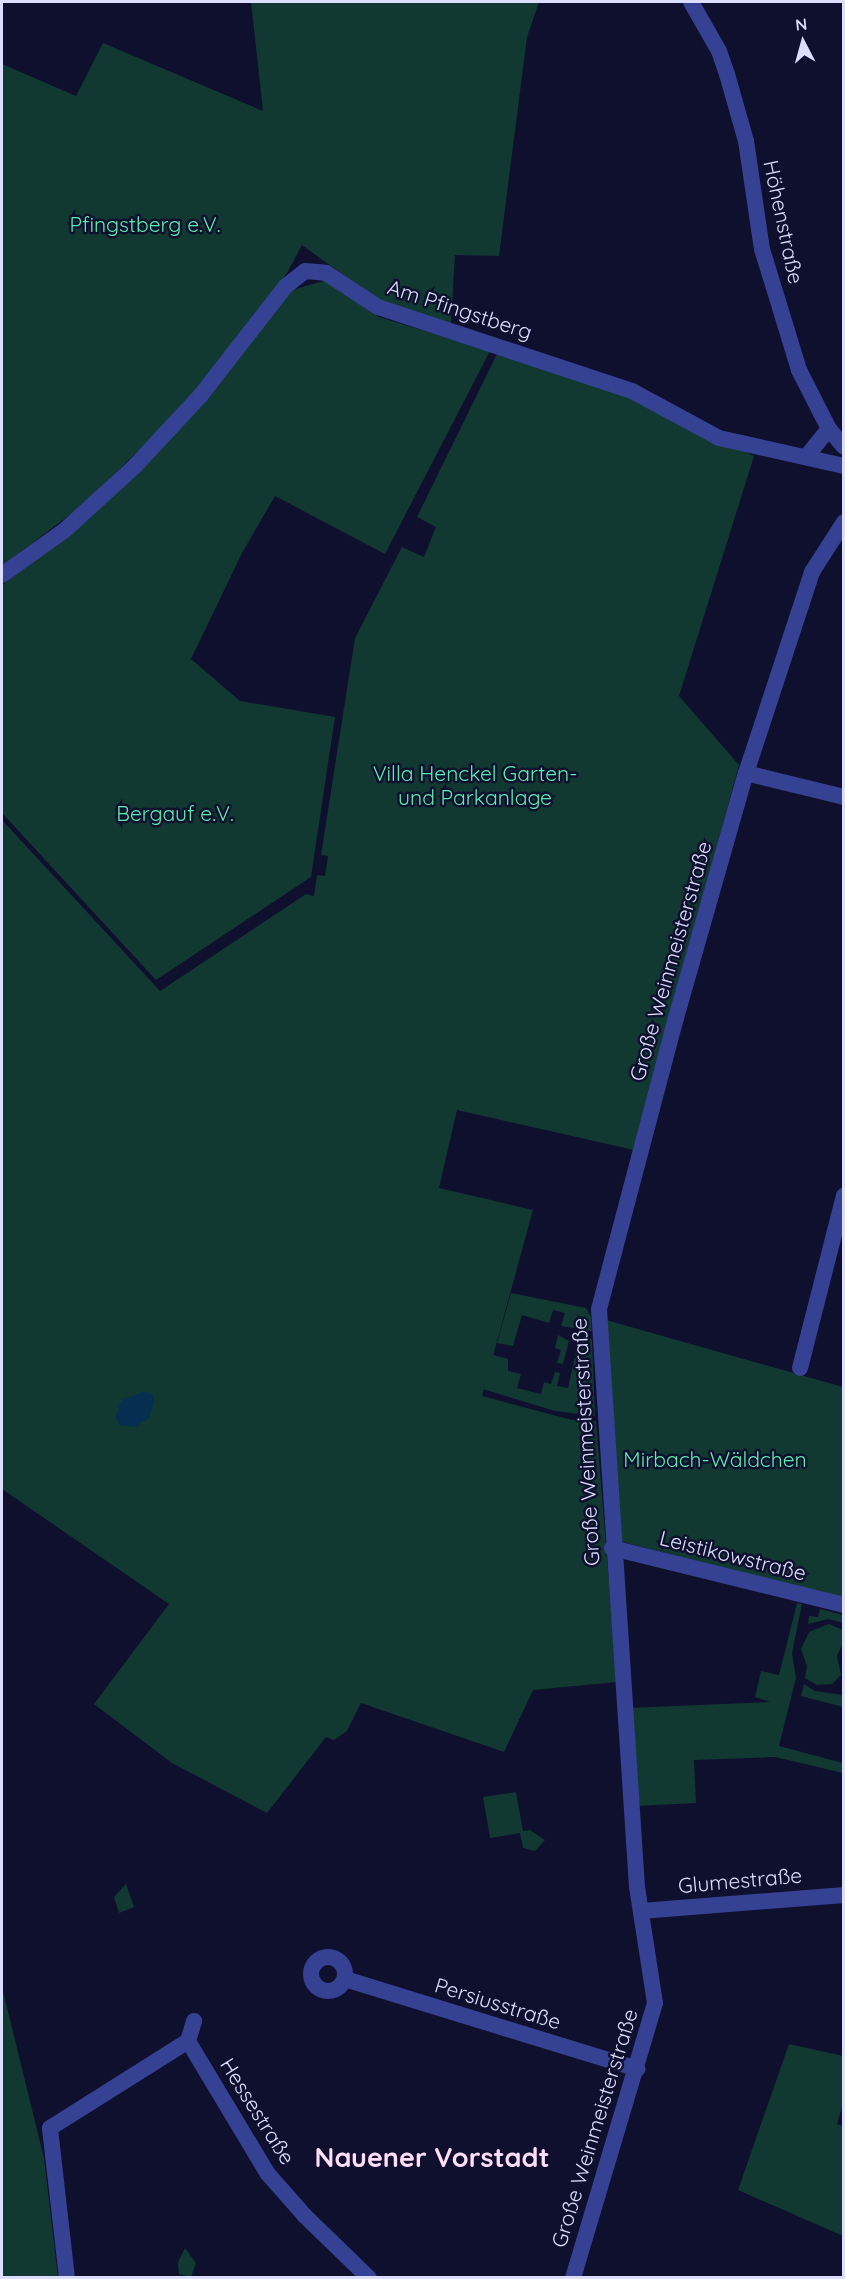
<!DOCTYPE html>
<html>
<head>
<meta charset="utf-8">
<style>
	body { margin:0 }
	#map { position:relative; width:845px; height:2279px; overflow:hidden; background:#0f0f2e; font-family:Quicksand,sans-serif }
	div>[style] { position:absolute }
	.green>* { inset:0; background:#113931 }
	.water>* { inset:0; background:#052e51 }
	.minor>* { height:16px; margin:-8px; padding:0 8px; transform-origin:8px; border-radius:8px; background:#354192 }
	.minor>.ring { margin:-8px; padding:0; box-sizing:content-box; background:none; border:16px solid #354192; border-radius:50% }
	span { translate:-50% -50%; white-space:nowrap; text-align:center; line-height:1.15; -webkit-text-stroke:5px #0f0f2e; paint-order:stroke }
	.street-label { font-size:21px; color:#dcdeff }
	.park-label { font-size:21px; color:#59eeaf }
	.district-label { font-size:27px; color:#ffdef9; font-weight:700 }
	.frame { position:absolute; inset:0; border:3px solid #dcdeff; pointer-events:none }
	.north { position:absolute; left:773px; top:12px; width:60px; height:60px; -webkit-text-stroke:4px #0f0f2e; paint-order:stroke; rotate:354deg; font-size:16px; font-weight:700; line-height:24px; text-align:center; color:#dcdeff }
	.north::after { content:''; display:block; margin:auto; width:21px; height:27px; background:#dcdeff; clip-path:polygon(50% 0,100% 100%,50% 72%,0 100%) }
</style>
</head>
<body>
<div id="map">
	<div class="green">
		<div style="clip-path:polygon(251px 2px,539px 2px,527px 37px,499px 256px,455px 255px,451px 323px,379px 301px,302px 245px,287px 273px,222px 359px,167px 423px,80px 507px,2px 566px,2px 64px,76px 96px,103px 43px,263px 111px)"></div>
		<div style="clip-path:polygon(327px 280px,379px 317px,490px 351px,385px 554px,275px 496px,242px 553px,191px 659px,240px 701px,335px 717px,311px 877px,156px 980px,2px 813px,2px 585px,89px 519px,292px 290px)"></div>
		<div style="clip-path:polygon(498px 352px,631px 395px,754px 456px,679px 696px,739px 765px,634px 1150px,457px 1110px,439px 1188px,533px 1210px,482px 1396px,572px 1420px,596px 1421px,617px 1682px,533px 1690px,504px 1752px,361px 1703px,347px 1731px,334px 1740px,326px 1737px,267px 1813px,172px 1763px,94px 1704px,169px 1604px,2px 1489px,2px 820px,160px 991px,306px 894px,314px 896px,317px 875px,325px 876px,328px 856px,321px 855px,355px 638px,402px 547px,424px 557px,436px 527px,417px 517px)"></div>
		<div style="clip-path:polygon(511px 1293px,586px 1308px,591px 1317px,592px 1331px,561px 1326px,565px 1313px,553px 1310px,549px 1323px,522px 1315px,513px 1346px,497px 1343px)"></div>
		<div style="clip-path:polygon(599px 1318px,843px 1387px,843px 1598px,619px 1541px)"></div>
		<div style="clip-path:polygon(558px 1335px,569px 1341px,563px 1364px,557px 1363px,561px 1350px,555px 1348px)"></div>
		<div style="clip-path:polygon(585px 1338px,592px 1339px,595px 1416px,555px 1411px,483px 1389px,493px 1355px,508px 1359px,508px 1371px,521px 1374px,517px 1388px,541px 1394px,544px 1382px,551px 1384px,555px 1372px,560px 1373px,557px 1386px,568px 1388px,578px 1342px)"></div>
		<div style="clip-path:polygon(797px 1603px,802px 1604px,792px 1653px,796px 1678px,779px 1746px,843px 1763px,843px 1773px,775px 1757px,694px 1760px,696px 1803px,636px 1806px,629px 1708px,770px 1702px,755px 1697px,761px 1671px,779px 1675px)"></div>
		<div style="clip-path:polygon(820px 1609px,843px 1615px,843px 1623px,828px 1619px,808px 1624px,809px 1616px,818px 1617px)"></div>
		<div style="clip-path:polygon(829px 1624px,843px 1630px,843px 1643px,837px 1656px,841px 1675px,832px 1684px,817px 1685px,805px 1678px,807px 1666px,801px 1649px,809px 1632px)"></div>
		<div style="clip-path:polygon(804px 1684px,815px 1691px,843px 1695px,843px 1707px,801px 1696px)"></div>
		<div style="clip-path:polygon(516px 1792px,523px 1831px,530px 1830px,545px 1840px,535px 1851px,523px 1848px,520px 1833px,490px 1838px,483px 1797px)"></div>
		<div style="clip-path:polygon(126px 1884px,134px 1907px,119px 1913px,114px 1897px)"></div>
		<div style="clip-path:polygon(2px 1987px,44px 2158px,58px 2277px,2px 2277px)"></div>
		<div style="clip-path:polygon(789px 2044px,843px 2056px,843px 2104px,837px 2124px,843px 2126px,843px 2236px,738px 2190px)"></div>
		<div style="clip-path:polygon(185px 2248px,196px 2263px,191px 2277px,179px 2274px,178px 2262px)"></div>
	</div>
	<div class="water">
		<div style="clip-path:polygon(144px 1391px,152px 1394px,154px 1402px,149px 1418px,135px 1427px,119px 1425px,116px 1417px,121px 1401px)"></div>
	</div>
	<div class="minor">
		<div style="left:691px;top:2px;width:56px;rotate:60.3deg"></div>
		<div style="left:719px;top:51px;width:24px;rotate:71deg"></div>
		<div style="left:727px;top:74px;width:70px;rotate:74.2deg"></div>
		<div style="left:746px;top:141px;width:109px;rotate:81.6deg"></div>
		<div style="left:762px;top:249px;width:127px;rotate:73deg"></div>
		<div style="left:799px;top:370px;width:66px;rotate:63deg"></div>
		<div style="left:829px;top:429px;width:23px;rotate:50deg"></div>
		<div style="left:806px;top:457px;width:36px;rotate:-51deg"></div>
		<div style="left:2px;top:575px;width:77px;rotate:-35.5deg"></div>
		<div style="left:65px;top:530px;width:95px;rotate:-42.4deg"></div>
		<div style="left:135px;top:466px;width:97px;rotate:-47.1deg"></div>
		<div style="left:201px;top:395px;width:138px;rotate:-52.1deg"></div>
		<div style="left:286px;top:286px;width:24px;rotate:-38deg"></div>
		<div style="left:305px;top:271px;width:21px;rotate:5deg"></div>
		<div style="left:326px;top:273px;width:62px;rotate:33.2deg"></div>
		<div style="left:378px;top:307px;width:268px;rotate:18.3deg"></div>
		<div style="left:632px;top:391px;width:99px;rotate:28.4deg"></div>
		<div style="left:719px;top:438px;width:128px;rotate:12.6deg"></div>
		<div style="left:746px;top:773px;width:101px;rotate:13.8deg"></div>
		<div style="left:800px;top:1368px;width:178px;rotate:-75.7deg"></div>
		<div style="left:612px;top:1548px;width:239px;rotate:13.8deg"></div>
		<div style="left:641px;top:1911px;width:204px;rotate:-4.5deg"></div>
		<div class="ring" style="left:311px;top:1957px;width:18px;height:18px"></div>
		<div style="left:345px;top:1979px;width:306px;rotate:17.1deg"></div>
		<div style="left:188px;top:2041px;width:155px;rotate:59deg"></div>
		<div style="left:268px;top:2174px;width:56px;rotate:48.6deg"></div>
		<div style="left:305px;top:2216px;width:89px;rotate:44.1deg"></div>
		<div style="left:67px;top:2278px;width:151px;rotate:-96.5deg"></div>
		<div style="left:50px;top:2128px;width:163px;rotate:-32.2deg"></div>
		<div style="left:188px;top:2041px;width:21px;rotate:-73deg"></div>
		<div style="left:573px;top:2278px;width:287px;rotate:-73.4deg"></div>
		<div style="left:655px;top:2003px;width:117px;rotate:-98.8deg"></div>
		<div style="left:637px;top:1887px;width:579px;rotate:-93.76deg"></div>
		<div style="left:599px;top:1309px;width:301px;rotate:-75.2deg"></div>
		<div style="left:676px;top:1018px;width:255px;rotate:-74.1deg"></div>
		<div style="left:746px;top:773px;width:212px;rotate:-71.8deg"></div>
		<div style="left:812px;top:572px;width:59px;rotate:-57.4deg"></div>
	</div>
	<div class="street-label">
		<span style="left:784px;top:222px;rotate:78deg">Höhenstraße</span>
		<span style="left:460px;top:309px;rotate:18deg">Am Pfingstberg</span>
		<span style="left:670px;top:961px;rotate:-74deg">Große Weinmeisterstraße</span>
		<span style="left:585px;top:1442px;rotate:-93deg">Große Weinmeisterstraße</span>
		<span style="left:733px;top:1555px;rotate:14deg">Leistikowstraße</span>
		<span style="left:740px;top:1880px;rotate:-5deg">Glumestraße</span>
		<span style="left:498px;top:2003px;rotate:17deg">Persiusstraße</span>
		<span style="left:258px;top:2111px;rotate:58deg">Hessestraße</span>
		<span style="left:594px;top:2128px;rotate:-73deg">Große Weinmeisterstraße</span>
	</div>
	<div class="park-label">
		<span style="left:145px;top:224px">Pfingstberg e.V.</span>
		<span style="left:475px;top:785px">Villa Henckel Garten-<br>und Parkanlage</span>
		<span style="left:175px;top:813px">Bergauf e.V.</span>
		<span style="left:715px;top:1459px">Mirbach-Wäldchen</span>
	</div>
	<div class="district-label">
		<span style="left:432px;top:2158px">Nauener Vorstadt</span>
	</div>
	<div class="frame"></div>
	<div class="north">N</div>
</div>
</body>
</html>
